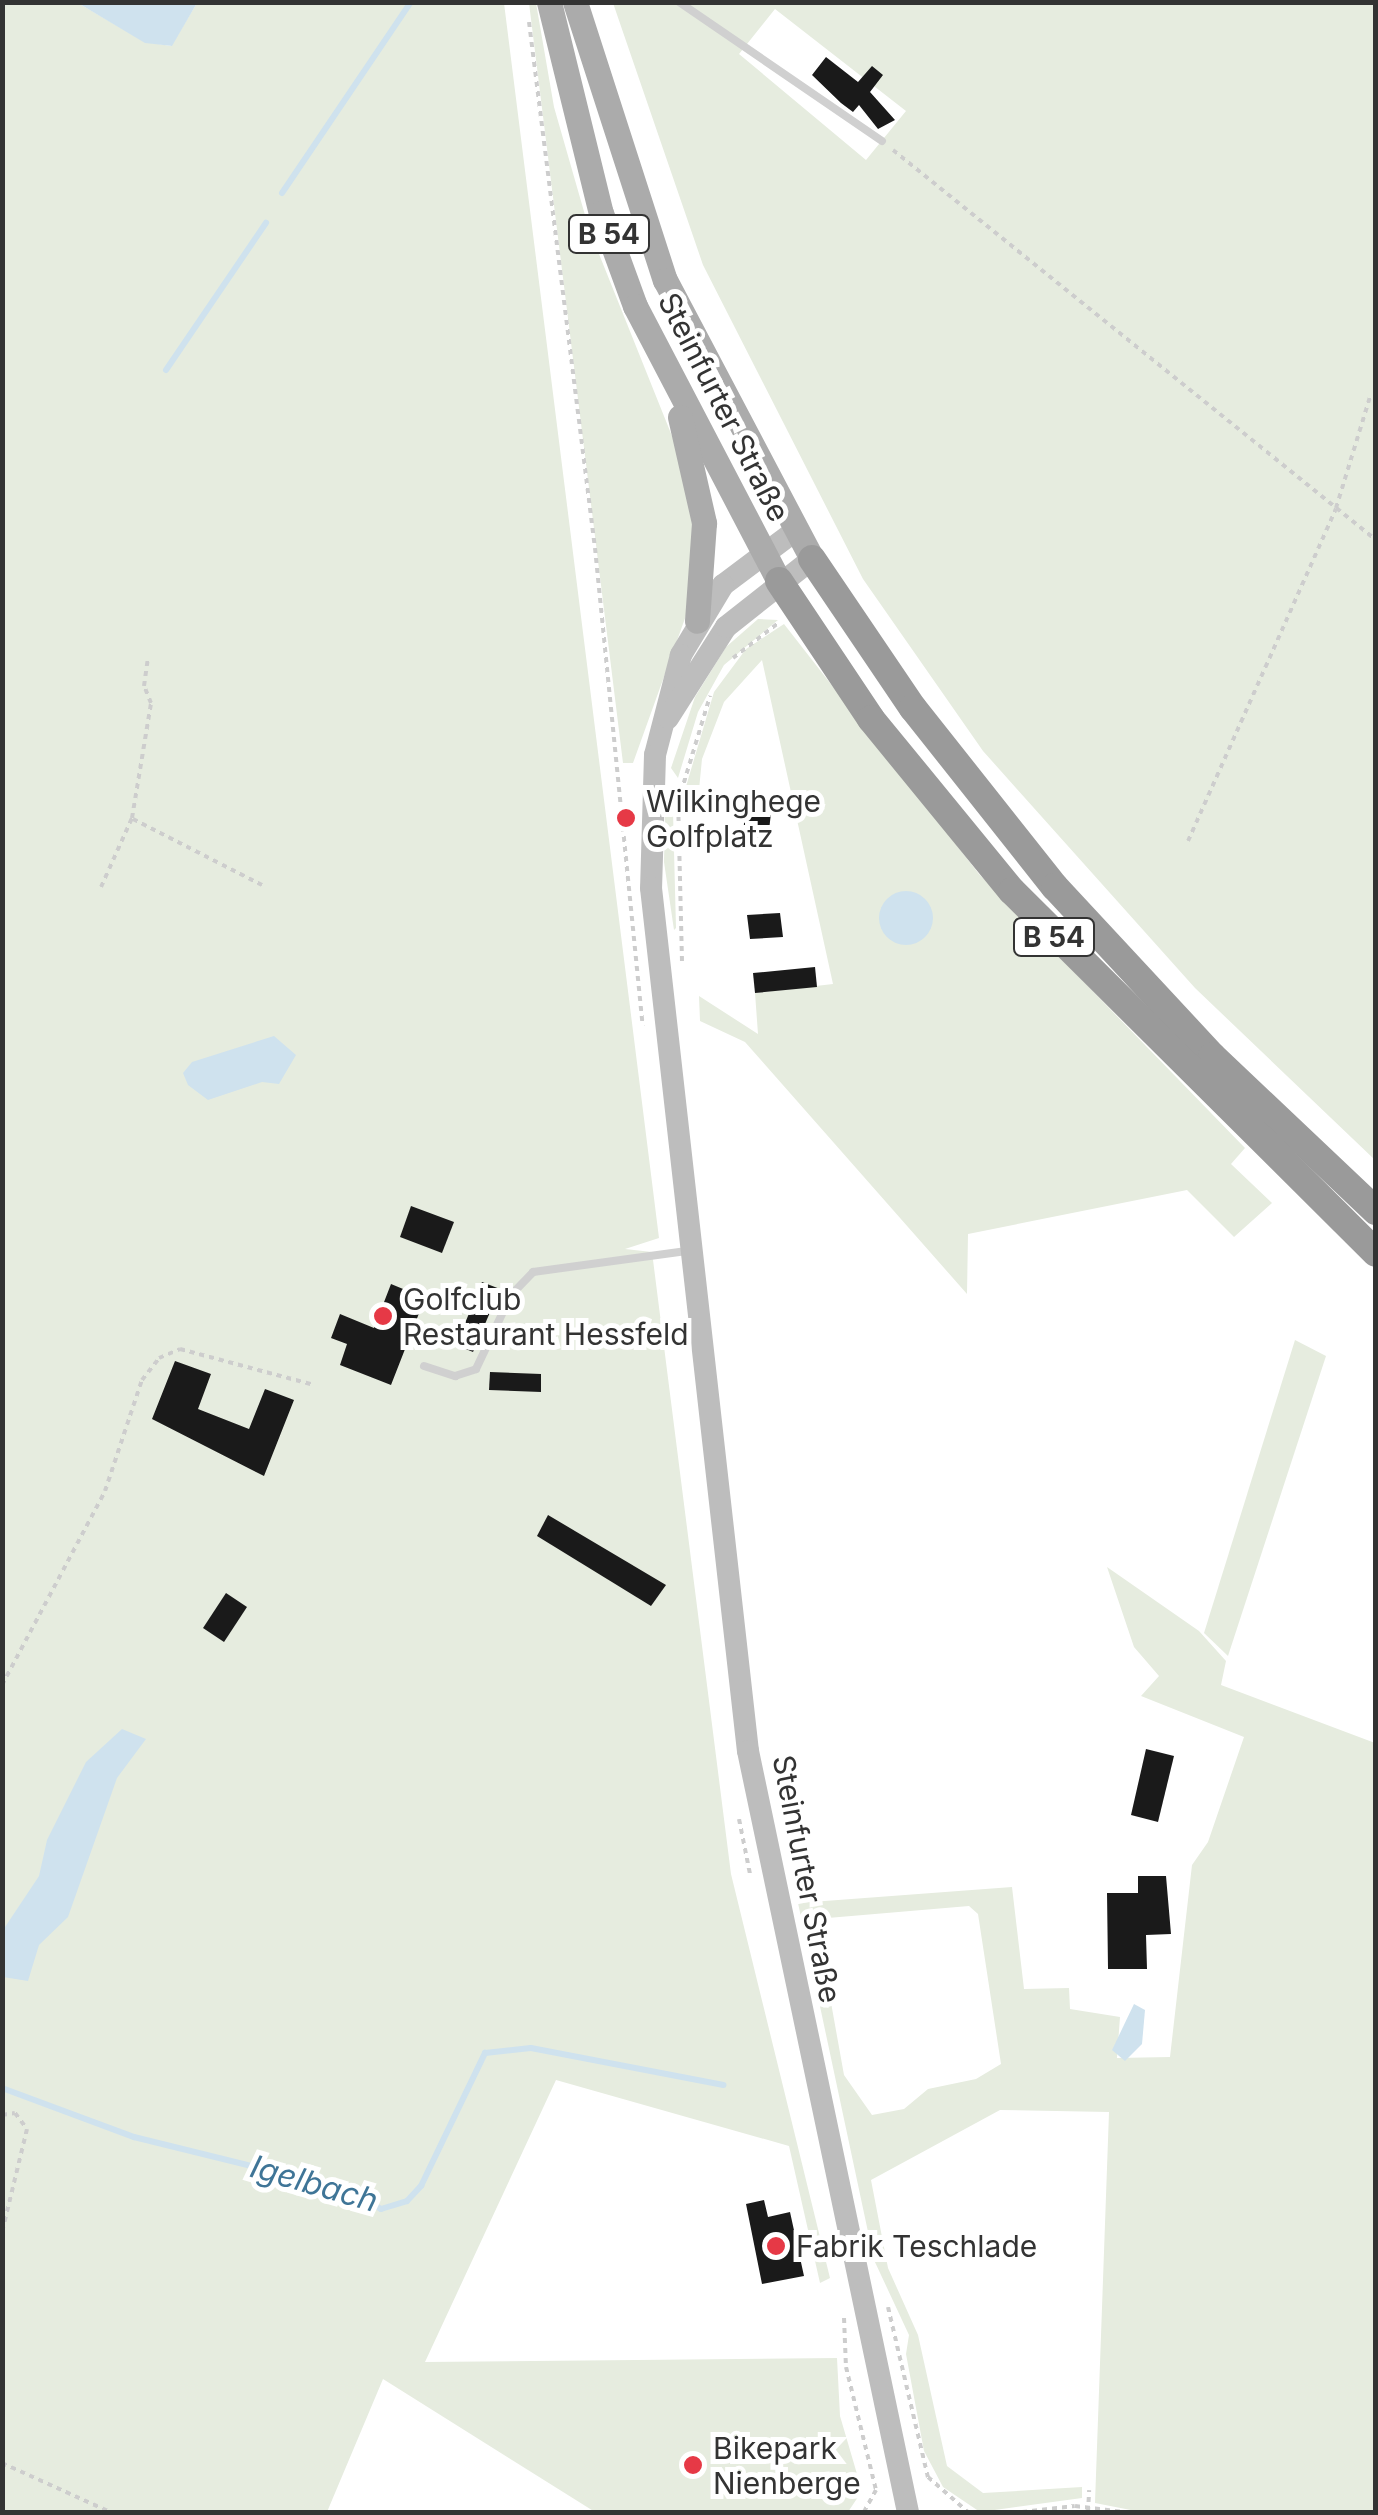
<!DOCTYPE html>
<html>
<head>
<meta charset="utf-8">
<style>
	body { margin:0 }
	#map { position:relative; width:1378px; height:2515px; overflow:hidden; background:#fff; font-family:Inter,sans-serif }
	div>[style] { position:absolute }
	.green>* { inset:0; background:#e6ecdf }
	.water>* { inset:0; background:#cfe2ee }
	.round { border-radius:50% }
	.stream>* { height:6px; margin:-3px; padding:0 3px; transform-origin:3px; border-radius:3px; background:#cfe2ee }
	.building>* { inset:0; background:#1a1a1a }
	.path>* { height:4px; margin-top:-2px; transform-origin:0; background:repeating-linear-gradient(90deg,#cdcdcd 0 5px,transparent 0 10px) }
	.lane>* { height:8px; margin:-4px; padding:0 4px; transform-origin:4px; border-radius:4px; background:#d0d0d0 }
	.secondary>* { height:22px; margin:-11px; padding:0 11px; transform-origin:11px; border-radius:11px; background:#bdbdbd }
	.primary>* { height:25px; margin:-12.5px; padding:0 12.5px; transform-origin:12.5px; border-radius:12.5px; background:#ababab }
	.highway>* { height:28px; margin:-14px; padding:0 14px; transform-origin:14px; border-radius:14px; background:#9a9a9a }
	.dots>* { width:28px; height:28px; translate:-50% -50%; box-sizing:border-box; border:5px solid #fff; border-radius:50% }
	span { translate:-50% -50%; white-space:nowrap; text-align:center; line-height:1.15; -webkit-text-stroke:10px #fff; paint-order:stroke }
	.shield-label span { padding:2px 8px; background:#fff; border:2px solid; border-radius:8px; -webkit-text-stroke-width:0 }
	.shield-label { font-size:28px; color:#333; font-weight:700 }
	.street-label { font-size:30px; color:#333 }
	.poi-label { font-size:30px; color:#333 }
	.left { translate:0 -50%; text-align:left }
	.water-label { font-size:32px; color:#3f7597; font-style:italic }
	.frame { position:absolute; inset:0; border:5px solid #333; pointer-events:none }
</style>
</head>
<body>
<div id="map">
	<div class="green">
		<div style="clip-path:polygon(3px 3px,78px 3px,145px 42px,171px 46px,197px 3px,504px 3px,659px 1238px,625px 1249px,652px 1252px,731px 1874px,830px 2278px,820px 2283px,789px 2146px,556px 2080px,425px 2362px,837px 2358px,840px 2416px,862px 2491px,848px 2512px,595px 2512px,383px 2379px,327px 2512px,3px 2512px)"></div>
		<div style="clip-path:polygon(529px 3px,536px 3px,554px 107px,589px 229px,680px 456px,696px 522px,688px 610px,633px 763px,623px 763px)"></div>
		<div style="clip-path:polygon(evenodd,613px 3px,1375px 3px,1375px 1160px,1195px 988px,983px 751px,863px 579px,703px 265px,613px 3px,775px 9px,906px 111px,866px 160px,739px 54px,775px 9px)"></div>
		<div style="clip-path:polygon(758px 619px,778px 620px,724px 665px,698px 712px,678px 778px,671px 768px,695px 697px,726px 647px)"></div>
		<div style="clip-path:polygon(784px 624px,979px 874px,1245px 1148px,1231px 1164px,1272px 1203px,1234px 1237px,1187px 1190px,968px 1234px,967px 1294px,745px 1042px,700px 1021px,699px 996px,758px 1034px,755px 993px,833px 984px,762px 660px,724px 702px,702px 759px,698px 800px,682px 800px,714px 692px,746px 649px)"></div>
		<div style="clip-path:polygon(673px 812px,676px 928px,674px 930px,664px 862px,665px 817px)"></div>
		<div style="clip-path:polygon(1295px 1340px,1326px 1356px,1228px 1656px,1204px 1633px)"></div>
		<div style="clip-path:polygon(evenodd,1107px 1567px,1199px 1631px,1226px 1661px,1221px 1685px,1375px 1743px,1375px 2512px,1141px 2512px,1095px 2503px,1109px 2112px,1000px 2110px,871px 2180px,888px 2268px,918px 2335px,947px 2466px,983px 2493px,1082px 2487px,1082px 2498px,980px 2512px,943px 2487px,924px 2451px,906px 2354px,909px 2335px,874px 2260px,798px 1903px,1012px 1887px,1024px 1989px,1069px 1988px,1070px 2009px,1120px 2017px,1117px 2058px,1170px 2057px,1192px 1865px,1208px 1842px,1244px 1737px,1141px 1696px,1159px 1676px,1134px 1647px,1107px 1567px,969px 1906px,978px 1914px,1001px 2064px,976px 2079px,928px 2089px,904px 2109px,872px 2115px,844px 2075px,816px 1919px,969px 1906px)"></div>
	</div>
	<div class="water">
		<div style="clip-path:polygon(78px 3px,197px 3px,172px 46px,145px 43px)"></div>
		<div class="round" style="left:879px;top:891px;width:54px;height:54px"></div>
		<div style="clip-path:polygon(274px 1036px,296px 1055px,279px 1084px,262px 1082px,208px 1100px,188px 1085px,183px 1073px,192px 1062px)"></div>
		<div style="clip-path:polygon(122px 1729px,146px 1739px,117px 1778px,68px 1917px,39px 1945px,28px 1981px,3px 1977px,5px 1927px,39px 1876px,47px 1840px,86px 1762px)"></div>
		<div style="clip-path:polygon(1134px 2004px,1145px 2010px,1142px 2044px,1125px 2061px,1112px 2050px)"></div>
	</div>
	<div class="stream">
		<div style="left:282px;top:193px;width:230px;rotate:-56deg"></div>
		<div style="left:166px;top:370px;width:178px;rotate:-55.8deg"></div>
		<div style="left:2px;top:2088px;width:141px;rotate:20.4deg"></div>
		<div style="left:134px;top:2137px;width:216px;rotate:13.9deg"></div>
		<div style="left:344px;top:2189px;width:42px;rotate:28.4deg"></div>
		<div style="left:381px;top:2209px;width:27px;rotate:-17deg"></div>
		<div style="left:407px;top:2201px;width:21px;rotate:-47deg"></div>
		<div style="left:421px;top:2186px;width:148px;rotate:-64.3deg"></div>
		<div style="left:485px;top:2053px;width:46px;rotate:-6.2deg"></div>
		<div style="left:531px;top:2048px;width:196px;rotate:10.9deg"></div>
	</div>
	<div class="building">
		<div style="clip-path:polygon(826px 57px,858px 82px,872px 66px,883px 75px,870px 92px,895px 120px,878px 129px,859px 105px,853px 112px,841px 103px,812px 75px)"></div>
		<div style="clip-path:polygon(745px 811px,771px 813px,768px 839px,743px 836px)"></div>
		<div style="clip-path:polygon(780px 913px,783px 937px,750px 939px,747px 915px)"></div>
		<div style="clip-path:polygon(815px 967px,817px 987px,755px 993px,753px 973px)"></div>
		<div style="clip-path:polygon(411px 1206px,454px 1222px,442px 1253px,400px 1237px)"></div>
		<div style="clip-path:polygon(482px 1282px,500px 1289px,473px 1352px,456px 1345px)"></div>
		<div style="clip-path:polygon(391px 1284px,425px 1298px,391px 1385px,340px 1365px,347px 1344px,331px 1338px,340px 1314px,374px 1328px)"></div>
		<div style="clip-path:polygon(175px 1361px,211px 1374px,198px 1409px,249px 1429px,265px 1389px,294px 1400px,264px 1476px,152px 1419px)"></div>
		<div style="clip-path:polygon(490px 1372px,541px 1374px,541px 1392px,489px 1390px)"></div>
		<div style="clip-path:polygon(548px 1515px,666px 1585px,651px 1606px,537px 1536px)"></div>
		<div style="clip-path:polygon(226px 1593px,247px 1607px,224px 1642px,203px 1628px)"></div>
		<div style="clip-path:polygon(1146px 1749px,1174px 1756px,1158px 1822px,1131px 1815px)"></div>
		<div style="clip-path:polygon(1138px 1876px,1166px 1876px,1171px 1934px,1146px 1935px,1147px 1969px,1108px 1969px,1107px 1893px,1138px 1893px)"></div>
		<div style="clip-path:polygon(764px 2200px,768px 2217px,790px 2212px,804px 2276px,762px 2284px,746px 2204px)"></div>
	</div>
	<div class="path">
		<div style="left:529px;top:22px;width:530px;rotate:82.85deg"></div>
		<div style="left:595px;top:548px;width:480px;rotate:84.3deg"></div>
		<div style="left:893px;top:150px;width:621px;rotate:38.92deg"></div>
		<div style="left:733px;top:658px;width:56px;rotate:-37.7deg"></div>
		<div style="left:133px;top:819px;width:145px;rotate:27.1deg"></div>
		<div style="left:1188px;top:841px;width:364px;rotate:-66deg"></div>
		<div style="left:1336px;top:508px;width:116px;rotate:-73deg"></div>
		<div style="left:101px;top:887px;width:76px;rotate:-65.8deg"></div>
		<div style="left:132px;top:818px;width:117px;rotate:-80.6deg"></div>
		<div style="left:151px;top:703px;width:18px;rotate:-112deg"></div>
		<div style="left:144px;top:686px;width:27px;rotate:-82deg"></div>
		<div style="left:682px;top:961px;width:159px;rotate:-91.4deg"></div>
		<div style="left:678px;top:802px;width:111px;rotate:-73.2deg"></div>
		<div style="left:2px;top:1685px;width:220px;rotate:-62deg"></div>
		<div style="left:105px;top:1491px;width:117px;rotate:-71.6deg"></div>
		<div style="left:142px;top:1380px;width:28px;rotate:-52deg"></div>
		<div style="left:159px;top:1358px;width:23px;rotate:-23deg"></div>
		<div style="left:180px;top:1349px;width:139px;rotate:15deg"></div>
		<div style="left:739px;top:1819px;width:56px;rotate:78.7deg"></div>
		<div style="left:2px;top:2115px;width:13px;rotate:-9deg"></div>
		<div style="left:15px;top:2113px;width:20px;rotate:53deg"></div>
		<div style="left:27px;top:2129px;width:106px;rotate:103.6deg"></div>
		<div style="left:888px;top:2307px;width:175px;rotate:76.8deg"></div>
		<div style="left:928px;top:2477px;width:53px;rotate:41.2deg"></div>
		<div style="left:844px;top:2318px;width:49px;rotate:87.7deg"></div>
		<div style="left:846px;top:2367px;width:127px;rotate:76.3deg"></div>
		<div style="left:876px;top:2490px;width:25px;rotate:119deg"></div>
		<div style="left:2px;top:2463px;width:119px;rotate:24.4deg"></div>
		<div style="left:1022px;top:2512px;width:53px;rotate:-6.5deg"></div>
		<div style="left:1075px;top:2506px;width:49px;rotate:7deg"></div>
		<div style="left:1088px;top:2512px;width:22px;rotate:-87deg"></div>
	</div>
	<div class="lane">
		<div style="left:679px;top:2px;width:246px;rotate:34.4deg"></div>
		<div style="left:424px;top:1366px;width:33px;rotate:18deg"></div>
		<div style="left:455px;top:1376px;width:22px;rotate:-18deg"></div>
		<div style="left:476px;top:1369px;width:82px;rotate:-64.7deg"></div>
		<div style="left:511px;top:1295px;width:32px;rotate:-46deg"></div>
		<div style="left:533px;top:1272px;width:155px;rotate:-7.8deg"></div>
	</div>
	<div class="secondary">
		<div style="left:795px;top:531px;width:90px;rotate:143.1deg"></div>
		<div style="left:723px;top:585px;width:82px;rotate:121deg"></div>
		<div style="left:681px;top:655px;width:103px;rotate:104.6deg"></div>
		<div style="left:655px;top:755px;width:133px;rotate:91.7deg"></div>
		<div style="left:651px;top:888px;width:868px;rotate:83.59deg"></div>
		<div style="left:748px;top:1751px;width:778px;rotate:78.13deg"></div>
		<div style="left:668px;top:718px;width:108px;rotate:-57.5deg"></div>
		<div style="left:726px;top:627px;width:110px;rotate:-38.3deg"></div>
	</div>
	<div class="primary">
		<div style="left:549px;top:2px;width:217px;rotate:76.2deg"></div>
		<div style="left:601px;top:213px;width:99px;rotate:69.9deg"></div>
		<div style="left:635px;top:306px;width:310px;rotate:62.4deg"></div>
		<div style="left:575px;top:2px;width:292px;rotate:72.1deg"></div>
		<div style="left:665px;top:280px;width:315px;rotate:62.2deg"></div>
		<div style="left:680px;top:417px;width:109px;rotate:77.2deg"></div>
		<div style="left:704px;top:523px;width:98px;rotate:94.1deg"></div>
	</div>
	<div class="highway">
		<div style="left:812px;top:559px;width:180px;rotate:55.9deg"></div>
		<div style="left:913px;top:708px;width:228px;rotate:51.6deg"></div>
		<div style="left:1055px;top:887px;width:231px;rotate:47.1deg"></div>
		<div style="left:1212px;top:1056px;width:226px;rotate:43.4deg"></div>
		<div style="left:779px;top:581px;width:166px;rotate:56.3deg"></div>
		<div style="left:871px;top:719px;width:222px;rotate:50.7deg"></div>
		<div style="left:1012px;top:891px;width:513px;rotate:44.84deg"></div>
	</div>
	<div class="dots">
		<div style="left:626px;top:818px;background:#e63946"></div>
		<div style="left:383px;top:1316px;background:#e63946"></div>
		<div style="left:776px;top:2246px;background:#e63946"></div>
		<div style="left:693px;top:2465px;background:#e63946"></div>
	</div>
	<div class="shield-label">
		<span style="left:609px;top:234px">B 54</span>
		<span style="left:1054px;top:937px">B 54</span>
	</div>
	<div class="street-label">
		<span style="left:724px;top:407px;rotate:63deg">Steinfurter Straße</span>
		<span style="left:807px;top:1879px;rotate:79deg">Steinfurter Straße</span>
	</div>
	<div class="poi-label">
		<span class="left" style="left:646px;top:818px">Wilkinghege<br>Golfplatz</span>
		<span class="left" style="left:403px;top:1316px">Golfclub<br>Restaurant Hessfeld</span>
		<span class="left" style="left:796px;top:2246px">Fabrik Teschlade</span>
		<span class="left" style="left:713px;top:2465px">Bikepark<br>Nienberge</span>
	</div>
	<div class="water-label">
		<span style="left:314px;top:2184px;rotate:16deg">Igelbach</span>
	</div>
	<div class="frame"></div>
</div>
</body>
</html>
